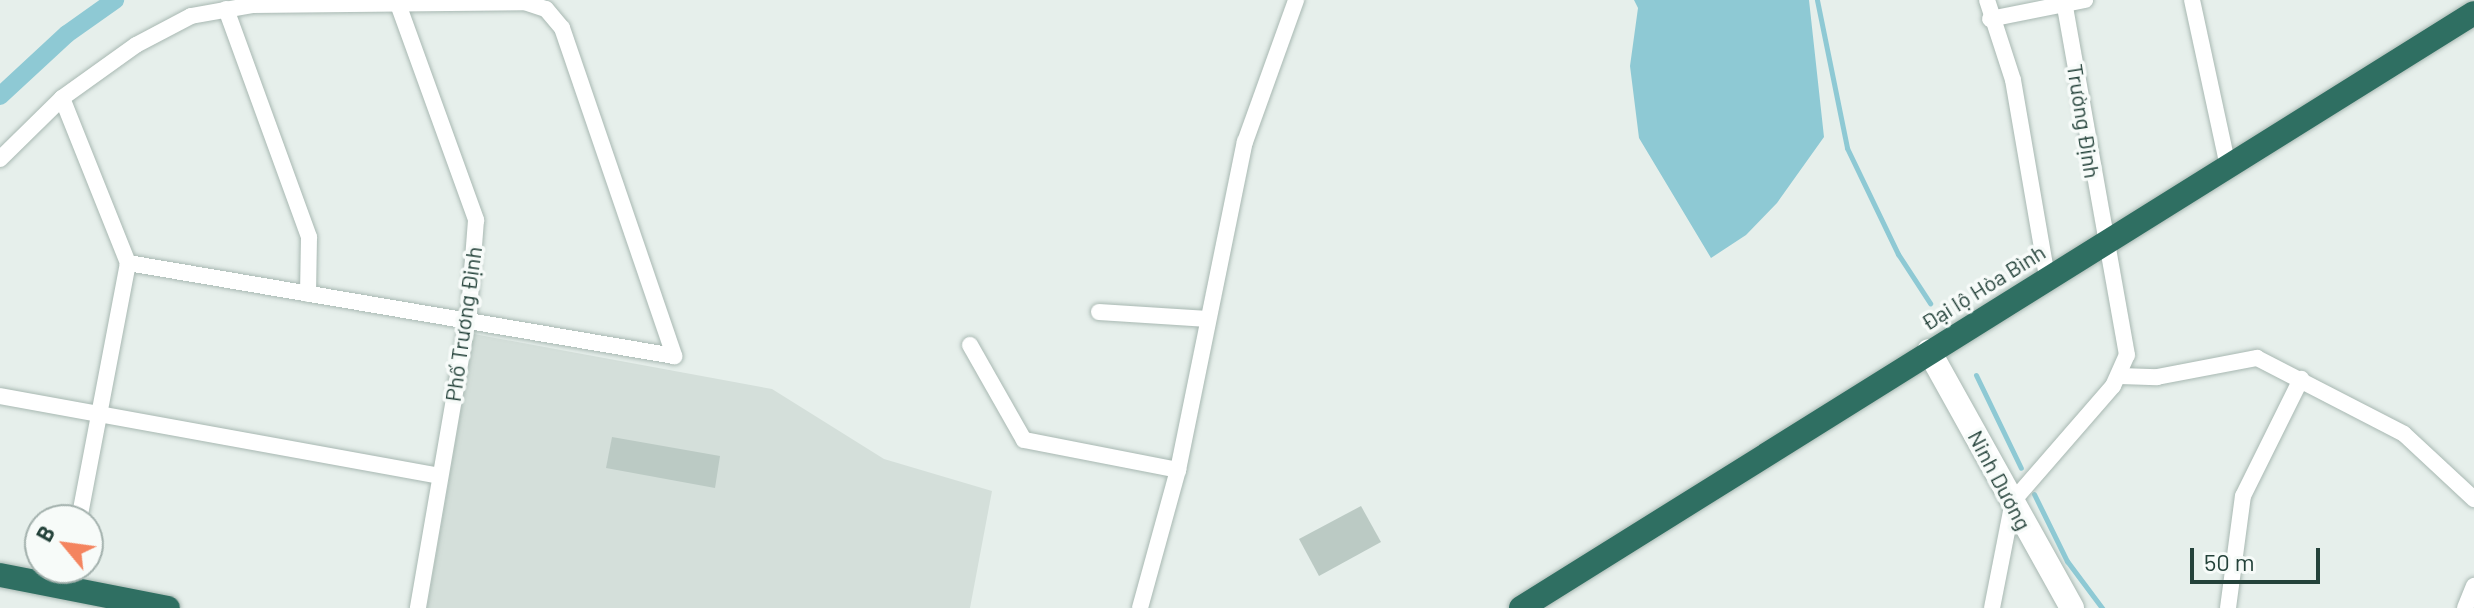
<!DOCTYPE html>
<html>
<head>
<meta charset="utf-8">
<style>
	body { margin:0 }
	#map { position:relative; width:2474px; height:608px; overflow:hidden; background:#e6efeb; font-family:Barlow,sans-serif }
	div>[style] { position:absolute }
	.built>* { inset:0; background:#d4dfda }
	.water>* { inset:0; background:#8ec9d4 }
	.stream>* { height:5px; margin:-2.5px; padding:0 2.5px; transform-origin:2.5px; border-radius:2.5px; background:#8ec9d4 }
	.canal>* { height:18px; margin:-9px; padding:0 9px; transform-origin:9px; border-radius:9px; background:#8ec9d4 }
	.building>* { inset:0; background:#bbcac4 }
	.roads { filter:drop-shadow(0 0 2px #a8b8b2) drop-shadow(0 0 2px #a8b8b2) }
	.street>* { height:16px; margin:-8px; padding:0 8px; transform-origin:8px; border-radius:8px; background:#fff }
	.secondary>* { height:24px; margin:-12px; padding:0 12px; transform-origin:12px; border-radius:12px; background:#fff }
	.highway>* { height:24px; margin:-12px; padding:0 12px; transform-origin:12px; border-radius:12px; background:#2f6f62 }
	span { translate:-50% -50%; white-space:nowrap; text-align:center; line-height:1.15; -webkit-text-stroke:7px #f7fbf9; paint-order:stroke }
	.street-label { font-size:22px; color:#24423a }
	.north { position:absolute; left:24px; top:504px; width:80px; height:80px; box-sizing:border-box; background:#f7fbf9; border:2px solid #a3b1ad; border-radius:50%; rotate:299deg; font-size:22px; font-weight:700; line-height:32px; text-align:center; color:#24423a }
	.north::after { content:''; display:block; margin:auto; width:28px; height:36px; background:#f4845f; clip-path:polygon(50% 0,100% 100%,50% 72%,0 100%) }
	.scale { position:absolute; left:2190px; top:548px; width:130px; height:36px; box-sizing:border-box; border:4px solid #24423a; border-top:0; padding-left:10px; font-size:24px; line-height:28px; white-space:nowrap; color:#24423a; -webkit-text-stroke:6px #f7fbf9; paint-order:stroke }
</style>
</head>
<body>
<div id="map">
	<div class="built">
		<div style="clip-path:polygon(474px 334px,772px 389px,884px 459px,992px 491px,970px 608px,427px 608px)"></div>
	</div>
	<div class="water">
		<div style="clip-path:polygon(1634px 0,1809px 0,1824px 137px,1777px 203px,1746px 235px,1711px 258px,1639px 138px,1630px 66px,1638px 8px)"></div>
	</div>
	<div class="stream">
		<div style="left:1817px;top:0;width:151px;rotate:78.5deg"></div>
		<div style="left:1847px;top:148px;width:118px;rotate:64.3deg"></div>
		<div style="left:1898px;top:254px;width:59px;rotate:56.9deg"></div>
		<div style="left:1976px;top:375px;width:103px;rotate:64.2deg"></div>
		<div style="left:2034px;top:494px;width:75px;rotate:63.8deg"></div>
		<div style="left:2067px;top:561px;width:59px;rotate:53.3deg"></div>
	</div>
	<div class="canal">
		<div style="left:0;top:96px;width:91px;rotate:-42.8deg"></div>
		<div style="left:67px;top:34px;width:59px;rotate:-35.3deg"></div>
	</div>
	<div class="building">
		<div style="clip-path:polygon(612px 437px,720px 456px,715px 488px,606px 468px)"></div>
		<div style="clip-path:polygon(1361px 506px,1381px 542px,1319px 576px,1299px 539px)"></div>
	</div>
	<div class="roads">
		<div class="street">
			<div style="left:1987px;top:0;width:84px;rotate:72deg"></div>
			<div style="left:2013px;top:80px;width:200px;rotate:80.2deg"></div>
			<div style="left:2192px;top:0;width:170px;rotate:77.8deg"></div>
			<div style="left:398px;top:4px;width:230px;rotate:70.1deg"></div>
			<div style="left:476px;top:220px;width:92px;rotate:94.4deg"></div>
			<div style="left:469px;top:312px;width:300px;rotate:99.8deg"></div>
			<div style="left:226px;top:9px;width:243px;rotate:70deg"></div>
			<div style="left:309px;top:237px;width:57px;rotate:91deg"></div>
			<div style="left:1990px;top:19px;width:97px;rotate:-11.3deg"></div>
			<div style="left:62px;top:98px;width:178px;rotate:68.2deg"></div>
			<div style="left:128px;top:263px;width:262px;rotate:100.8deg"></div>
			<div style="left:0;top:159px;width:87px;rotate:-44.5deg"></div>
			<div style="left:62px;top:98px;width:91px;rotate:-35.6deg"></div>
			<div style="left:136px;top:45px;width:62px;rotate:-27.8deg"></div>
			<div style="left:191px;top:16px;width:62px;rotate:-10.2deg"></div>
			<div style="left:252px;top:5px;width:272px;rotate:-0.6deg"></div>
			<div style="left:524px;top:2px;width:23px;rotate:18deg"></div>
			<div style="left:546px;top:9px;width:25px;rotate:50deg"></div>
			<div style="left:562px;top:28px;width:347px;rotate:71.1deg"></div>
			<div style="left:674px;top:356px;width:554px;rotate:-170.33deg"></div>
			<div style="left:1099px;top:312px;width:109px;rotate:3.7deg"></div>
			<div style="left:970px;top:345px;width:109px;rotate:60.4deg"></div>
			<div style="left:1024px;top:440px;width:157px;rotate:11deg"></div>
			<div style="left:2120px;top:376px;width:37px;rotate:2deg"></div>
			<div style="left:2157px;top:377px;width:102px;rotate:-10.8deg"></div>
			<div style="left:2257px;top:358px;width:165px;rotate:27.3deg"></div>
			<div style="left:2404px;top:434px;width:96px;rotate:42.9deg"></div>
			<div style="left:0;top:396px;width:447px;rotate:10.3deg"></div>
			<div style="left:66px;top:588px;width:20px;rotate:-79deg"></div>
			<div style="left:1140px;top:608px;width:143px;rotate:-74.6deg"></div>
			<div style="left:1178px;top:470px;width:335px;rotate:-78.5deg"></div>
			<div style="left:1245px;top:142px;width:151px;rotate:-70.2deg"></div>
			<div style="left:1992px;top:608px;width:109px;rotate:-78.9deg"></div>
			<div style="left:2013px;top:501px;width:152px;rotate:-49deg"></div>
			<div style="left:2113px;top:386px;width:34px;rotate:-66deg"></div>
			<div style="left:2127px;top:355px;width:361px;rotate:-100.1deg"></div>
			<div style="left:2228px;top:608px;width:113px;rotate:-82.4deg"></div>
			<div style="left:2243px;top:496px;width:131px;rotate:-63.6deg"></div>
			<div style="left:2465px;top:608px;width:24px;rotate:-68deg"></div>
		</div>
		<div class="secondary">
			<div style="left:1929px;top:351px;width:294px;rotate:60.9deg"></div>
		</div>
		<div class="highway">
			<div style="left:0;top:575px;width:171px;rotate:11.1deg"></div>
			<div style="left:1521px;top:608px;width:1123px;rotate:-31.98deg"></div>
		</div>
	</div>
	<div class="street-label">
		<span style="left:2084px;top:121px;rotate:81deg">Trường Định</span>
		<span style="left:1983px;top:287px;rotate:-32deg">Đại lộ Hòa Bình</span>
		<span style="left:463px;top:324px;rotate:-82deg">Phố Trương Định</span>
		<span style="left:2000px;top:480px;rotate:62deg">Ninh Dương</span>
	</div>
	<div class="north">B</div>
	<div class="scale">50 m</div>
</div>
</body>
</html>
